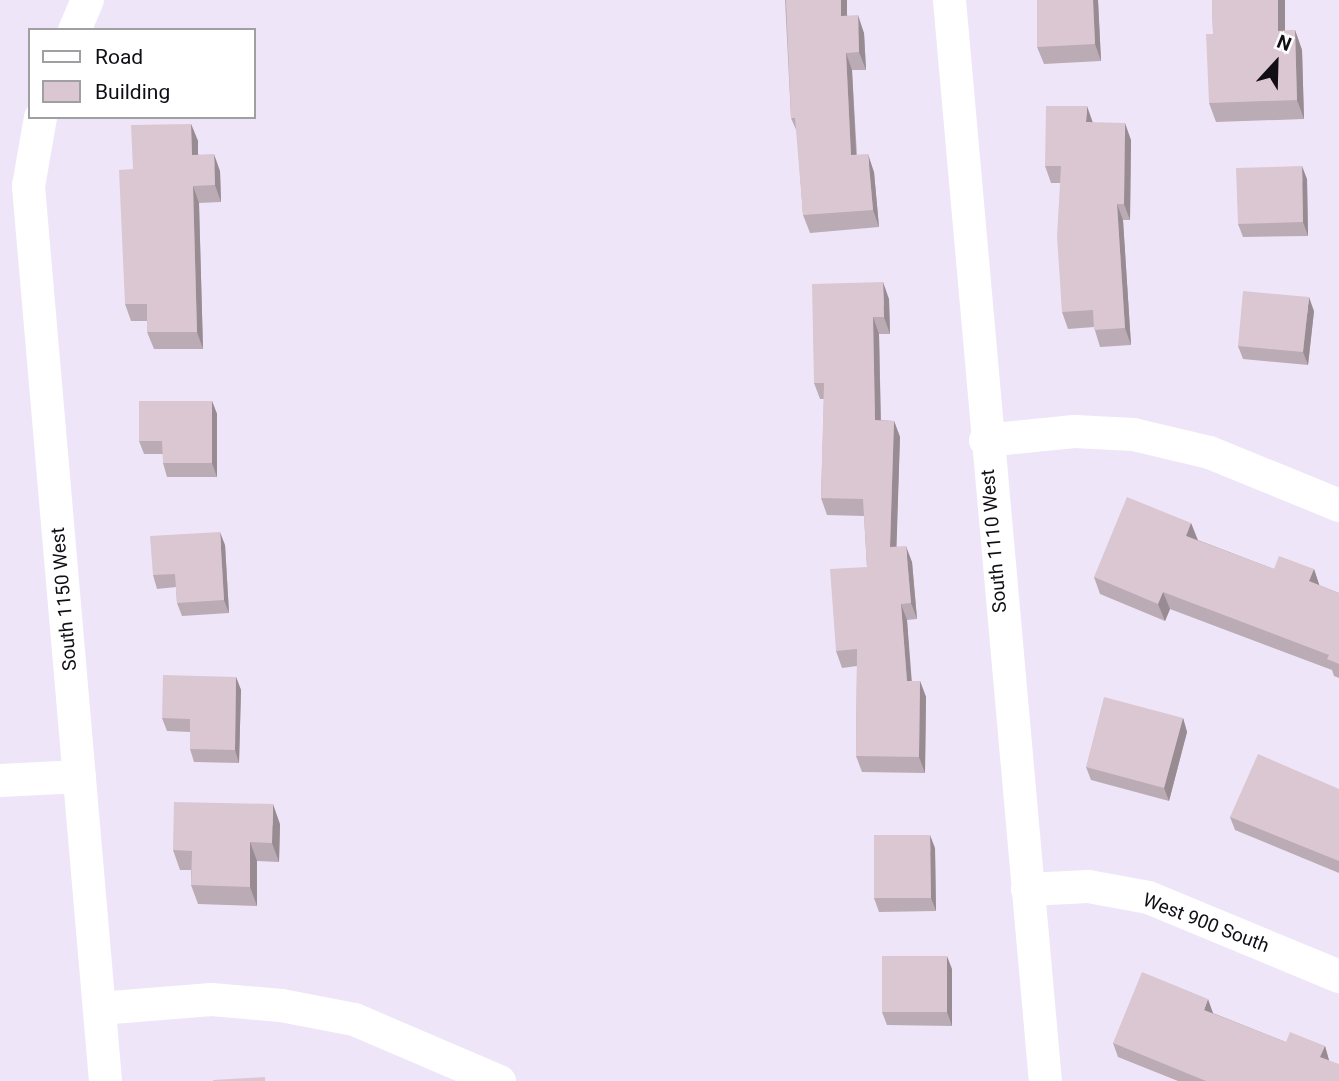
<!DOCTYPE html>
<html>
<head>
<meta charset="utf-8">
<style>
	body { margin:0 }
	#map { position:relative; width:1339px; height:1081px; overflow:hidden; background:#eee6f8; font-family:Roboto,sans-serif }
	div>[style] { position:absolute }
	.minor>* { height:33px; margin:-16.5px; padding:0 16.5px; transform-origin:16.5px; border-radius:16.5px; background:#fff }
	.wall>* { inset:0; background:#bbabb4 }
	.shaded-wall>* { inset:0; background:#998b92 }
	.building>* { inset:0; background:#dac7d1 }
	span { translate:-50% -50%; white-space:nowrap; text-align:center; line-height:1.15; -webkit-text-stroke:6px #fff; paint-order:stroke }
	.street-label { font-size:19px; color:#110f15 }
	.legend { position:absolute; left:28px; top:28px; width:228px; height:91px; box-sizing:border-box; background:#fff; border:2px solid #a09fa1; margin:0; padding:9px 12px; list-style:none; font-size:21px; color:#110f15 }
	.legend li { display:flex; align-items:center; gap:14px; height:35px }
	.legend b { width:35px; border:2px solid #a09fa1 }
	.north { position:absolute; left:1241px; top:28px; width:70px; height:70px; -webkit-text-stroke:5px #fff; paint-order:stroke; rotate:22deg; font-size:19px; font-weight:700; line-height:28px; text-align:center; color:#110f15 }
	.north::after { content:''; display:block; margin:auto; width:24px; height:32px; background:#110f15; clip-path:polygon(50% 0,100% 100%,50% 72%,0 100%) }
</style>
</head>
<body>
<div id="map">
	<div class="minor">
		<div style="left:949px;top:0;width:1085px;rotate:84.93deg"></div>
		<div style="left:74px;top:30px;width:33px;rotate:-67deg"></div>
		<div style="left:40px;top:117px;width:70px;rotate:99.9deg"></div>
		<div style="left:28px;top:186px;width:898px;rotate:85.08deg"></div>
		<div style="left:985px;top:440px;width:89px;rotate:-5.8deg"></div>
		<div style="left:1074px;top:431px;width:59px;rotate:2.9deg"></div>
		<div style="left:1133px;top:434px;width:78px;rotate:13.3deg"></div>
		<div style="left:1209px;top:452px;width:140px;rotate:22.2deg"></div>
		<div style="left:0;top:780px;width:79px;rotate:-2.9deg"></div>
		<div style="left:1027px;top:889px;width:61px;rotate:-2.8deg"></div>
		<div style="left:1088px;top:886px;width:61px;rotate:10.4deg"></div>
		<div style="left:1148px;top:897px;width:207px;rotate:22.5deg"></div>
		<div style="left:99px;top:1008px;width:112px;rotate:-4.6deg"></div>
		<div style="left:211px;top:999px;width:70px;rotate:4.9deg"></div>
		<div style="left:281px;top:1005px;width:74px;rotate:10.9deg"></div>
		<div style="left:354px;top:1019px;width:158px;rotate:23.2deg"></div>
	</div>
	<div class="wall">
		<div style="clip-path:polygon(785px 0,847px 0,847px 15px,864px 33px,866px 70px,852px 70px,857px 155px,874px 172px,879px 227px,810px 233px,803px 215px,797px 132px,791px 118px)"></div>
		<div style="clip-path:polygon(1098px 0,1101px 61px,1044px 64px,1037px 47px)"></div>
		<div style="clip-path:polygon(1212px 0,1285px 0,1285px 31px,1295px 30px,1302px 50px,1304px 119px,1216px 122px,1209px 103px,1213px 34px)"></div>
		<div style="clip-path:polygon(1092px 122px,1131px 140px,1130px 220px,1123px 220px,1131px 345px,1100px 347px,1094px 327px,1068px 329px,1062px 312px,1060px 183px,1051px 183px,1045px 166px)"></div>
		<div style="clip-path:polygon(191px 124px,198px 141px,198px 154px,220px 171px,221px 202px,199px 203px,203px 349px,154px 349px,147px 332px,147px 321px,131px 321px,125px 304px,133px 169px)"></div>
		<div style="clip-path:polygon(1307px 179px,1308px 236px,1243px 237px,1238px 224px)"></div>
		<div style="clip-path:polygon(889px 299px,890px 334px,879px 334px,881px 420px,894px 421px,900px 437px,896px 546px,912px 562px,917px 619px,907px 620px,911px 681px,920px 681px,926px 697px,925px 773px,862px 772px,856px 756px,857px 666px,842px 668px,836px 651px,867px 567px,864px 516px,827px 515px,821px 498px,824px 399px,820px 399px,814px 383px)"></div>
		<div style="clip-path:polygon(1314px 311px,1308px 365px,1243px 359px,1238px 346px)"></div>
		<div style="clip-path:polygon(212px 401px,217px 414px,217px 477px,167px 477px,163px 463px,163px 454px,144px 454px,139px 441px)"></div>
		<div style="clip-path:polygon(1191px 523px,1198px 540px,1274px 569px,1314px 569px,1319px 585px,1339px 593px,1339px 678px,1334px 676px,1332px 670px,1170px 609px,1165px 621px,1100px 594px,1094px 577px)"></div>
		<div style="clip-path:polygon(225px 545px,229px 613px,182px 616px,177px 603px,176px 587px,157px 589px,153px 575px)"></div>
		<div style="clip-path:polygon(236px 677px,241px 690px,239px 763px,194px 762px,190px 749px,190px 732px,167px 731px,162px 718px)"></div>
		<div style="clip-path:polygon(1183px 718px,1187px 732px,1169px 801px,1091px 780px,1086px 767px)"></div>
		<div style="clip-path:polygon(1339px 789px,1339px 873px,1235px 830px,1230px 817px)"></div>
		<div style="clip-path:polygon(280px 824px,279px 862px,257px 861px,257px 906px,198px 904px,191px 885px,191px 870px,180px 870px,173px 850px)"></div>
		<div style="clip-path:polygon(935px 848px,936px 911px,879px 912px,874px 898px)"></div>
		<div style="clip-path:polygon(952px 969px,952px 1026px,887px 1025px,882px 1012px)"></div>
		<div style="clip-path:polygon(1213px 1013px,1286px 1042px,1325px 1046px,1329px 1061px,1339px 1081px,1178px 1081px,1118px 1057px,1113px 1043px)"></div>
	</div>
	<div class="shaded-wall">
		<div style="clip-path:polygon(841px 0,847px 0,847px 33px,841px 16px)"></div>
		<div style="clip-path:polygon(1093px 0,1098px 0,1101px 61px,1095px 44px)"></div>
		<div style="clip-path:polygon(1278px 0,1285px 0,1285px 50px,1278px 31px)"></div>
		<div style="clip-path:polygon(858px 15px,864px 33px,866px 70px,859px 52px)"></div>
		<div style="clip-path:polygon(1295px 30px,1302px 50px,1304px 119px,1297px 100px)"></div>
		<div style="clip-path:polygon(846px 53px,852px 70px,857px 173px,851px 155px)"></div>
		<div style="clip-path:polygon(1087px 106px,1093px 123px,1086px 122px)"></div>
		<div style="clip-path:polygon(1125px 123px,1131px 140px,1130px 220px,1124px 204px)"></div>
		<div style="clip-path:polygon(191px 124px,198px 141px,198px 172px,192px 155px)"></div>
		<div style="clip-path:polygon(214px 154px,220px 171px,221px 202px,215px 185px)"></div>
		<div style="clip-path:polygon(868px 154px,874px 172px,879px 227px,873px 210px)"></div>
		<div style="clip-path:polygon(1302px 166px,1307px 179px,1308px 236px,1303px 222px)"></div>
		<div style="clip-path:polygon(193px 186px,199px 203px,203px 349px,197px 332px)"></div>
		<div style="clip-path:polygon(1117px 204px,1123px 220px,1131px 345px,1125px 328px)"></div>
		<div style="clip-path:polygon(883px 282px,889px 299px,890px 334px,884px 317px)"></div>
		<div style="clip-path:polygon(1309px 297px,1314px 311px,1308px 365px,1303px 352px)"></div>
		<div style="clip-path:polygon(873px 317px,879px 334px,881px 437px,875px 420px)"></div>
		<div style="clip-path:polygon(212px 401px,217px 414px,217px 477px,212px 463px)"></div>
		<div style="clip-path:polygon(894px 421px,900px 437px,896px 563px,890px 547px)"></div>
		<div style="clip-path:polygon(1191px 523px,1198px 541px,1186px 536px)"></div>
		<div style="clip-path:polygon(220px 532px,225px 545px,229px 613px,224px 600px)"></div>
		<div style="clip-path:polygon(906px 546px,912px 562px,917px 619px,911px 603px)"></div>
		<div style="clip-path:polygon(1314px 569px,1320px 587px,1309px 581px)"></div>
		<div style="clip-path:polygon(1163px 592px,1170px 609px,1165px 621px,1158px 604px)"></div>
		<div style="clip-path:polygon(901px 604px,907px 620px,913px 697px,907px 681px)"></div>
		<div style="clip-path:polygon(236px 677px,241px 690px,239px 763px,235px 750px)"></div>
		<div style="clip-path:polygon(920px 681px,926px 697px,925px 773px,919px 757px)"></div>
		<div style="clip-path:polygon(1183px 718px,1187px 732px,1169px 801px,1164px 788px)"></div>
		<div style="clip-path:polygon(273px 804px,280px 824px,279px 862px,272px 843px)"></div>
		<div style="clip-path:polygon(930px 835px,935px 848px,936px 911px,931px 898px)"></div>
		<div style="clip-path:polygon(250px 842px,257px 861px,257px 906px,250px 887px)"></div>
		<div style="clip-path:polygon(947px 956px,952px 969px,952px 1026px,947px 1012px)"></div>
		<div style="clip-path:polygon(1208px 999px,1213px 1013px,1209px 1023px,1204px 1010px)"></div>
		<div style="clip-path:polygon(1325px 1046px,1329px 1060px,1325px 1070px,1320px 1057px)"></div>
	</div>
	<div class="building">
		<div style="clip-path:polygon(786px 0,841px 0,841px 16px,858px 15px,859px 52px,846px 53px,851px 155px,868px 154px,873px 210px,803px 215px,795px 118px,791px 118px)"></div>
		<div style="clip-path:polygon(1037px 0,1093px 0,1095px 44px,1037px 47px)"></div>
		<div style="clip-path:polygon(1212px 0,1278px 0,1278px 31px,1295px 30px,1297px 100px,1209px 103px,1206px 34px,1213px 34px)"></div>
		<div style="clip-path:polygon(1046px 106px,1087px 106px,1086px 122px,1125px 123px,1124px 204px,1117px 204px,1125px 328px,1094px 330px,1093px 310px,1062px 312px,1057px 236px,1061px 166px,1045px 166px)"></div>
		<div style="clip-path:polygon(191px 124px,192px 155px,214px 154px,215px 185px,193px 186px,197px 332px,147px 332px,147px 304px,125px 304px,119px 170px,133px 169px,131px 125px)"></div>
		<div style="clip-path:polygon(1302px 166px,1303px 222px,1238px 224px,1236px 168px)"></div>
		<div style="clip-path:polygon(883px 282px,884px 317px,873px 317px,875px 420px,894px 421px,890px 547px,906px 546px,911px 603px,901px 604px,907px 681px,920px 681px,919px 757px,856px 756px,857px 649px,836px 651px,830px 569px,867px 567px,863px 499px,821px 498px,824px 383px,814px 383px,812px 284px)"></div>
		<div style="clip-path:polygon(1243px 291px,1309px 297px,1303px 352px,1238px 346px)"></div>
		<div style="clip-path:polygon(139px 401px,212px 401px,212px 463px,163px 463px,162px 441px,139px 441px)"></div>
		<div style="clip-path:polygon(1127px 497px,1191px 523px,1186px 536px,1274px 569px,1279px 556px,1314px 569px,1309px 581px,1339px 593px,1339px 664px,1327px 659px,1329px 655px,1163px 592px,1158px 604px,1094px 577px)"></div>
		<div style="clip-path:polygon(220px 532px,224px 600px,177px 603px,175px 574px,153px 575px,150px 536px)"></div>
		<div style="clip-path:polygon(163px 675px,236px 677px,235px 750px,190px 749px,190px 719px,162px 718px)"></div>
		<div style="clip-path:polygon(1104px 697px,1183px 718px,1164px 788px,1086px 767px)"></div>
		<div style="clip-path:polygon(1258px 754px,1339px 789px,1339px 861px,1230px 817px)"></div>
		<div style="clip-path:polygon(174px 802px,273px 804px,272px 843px,250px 842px,250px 887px,191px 885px,192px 851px,173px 850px)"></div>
		<div style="clip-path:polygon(874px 835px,930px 835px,931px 898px,874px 898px)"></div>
		<div style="clip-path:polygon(882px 956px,947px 956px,947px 1012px,882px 1012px)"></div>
		<div style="clip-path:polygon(1142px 972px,1208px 999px,1204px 1010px,1286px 1042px,1290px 1032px,1325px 1046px,1320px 1057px,1339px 1064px,1339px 1081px,1206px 1081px,1113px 1043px)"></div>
		<div style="clip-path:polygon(265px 1077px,265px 1081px,213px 1081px,213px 1080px)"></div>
	</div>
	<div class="street-label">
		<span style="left:994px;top:541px;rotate:-95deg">South 1110 West</span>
		<span style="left:64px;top:599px;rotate:-95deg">South 1150 West</span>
		<span style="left:1206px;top:923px;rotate:21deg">West 900 South</span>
	</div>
	<ul class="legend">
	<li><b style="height:9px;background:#fff"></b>Road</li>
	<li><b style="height:19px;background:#dac7d1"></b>Building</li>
	</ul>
	<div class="north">N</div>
</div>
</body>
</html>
